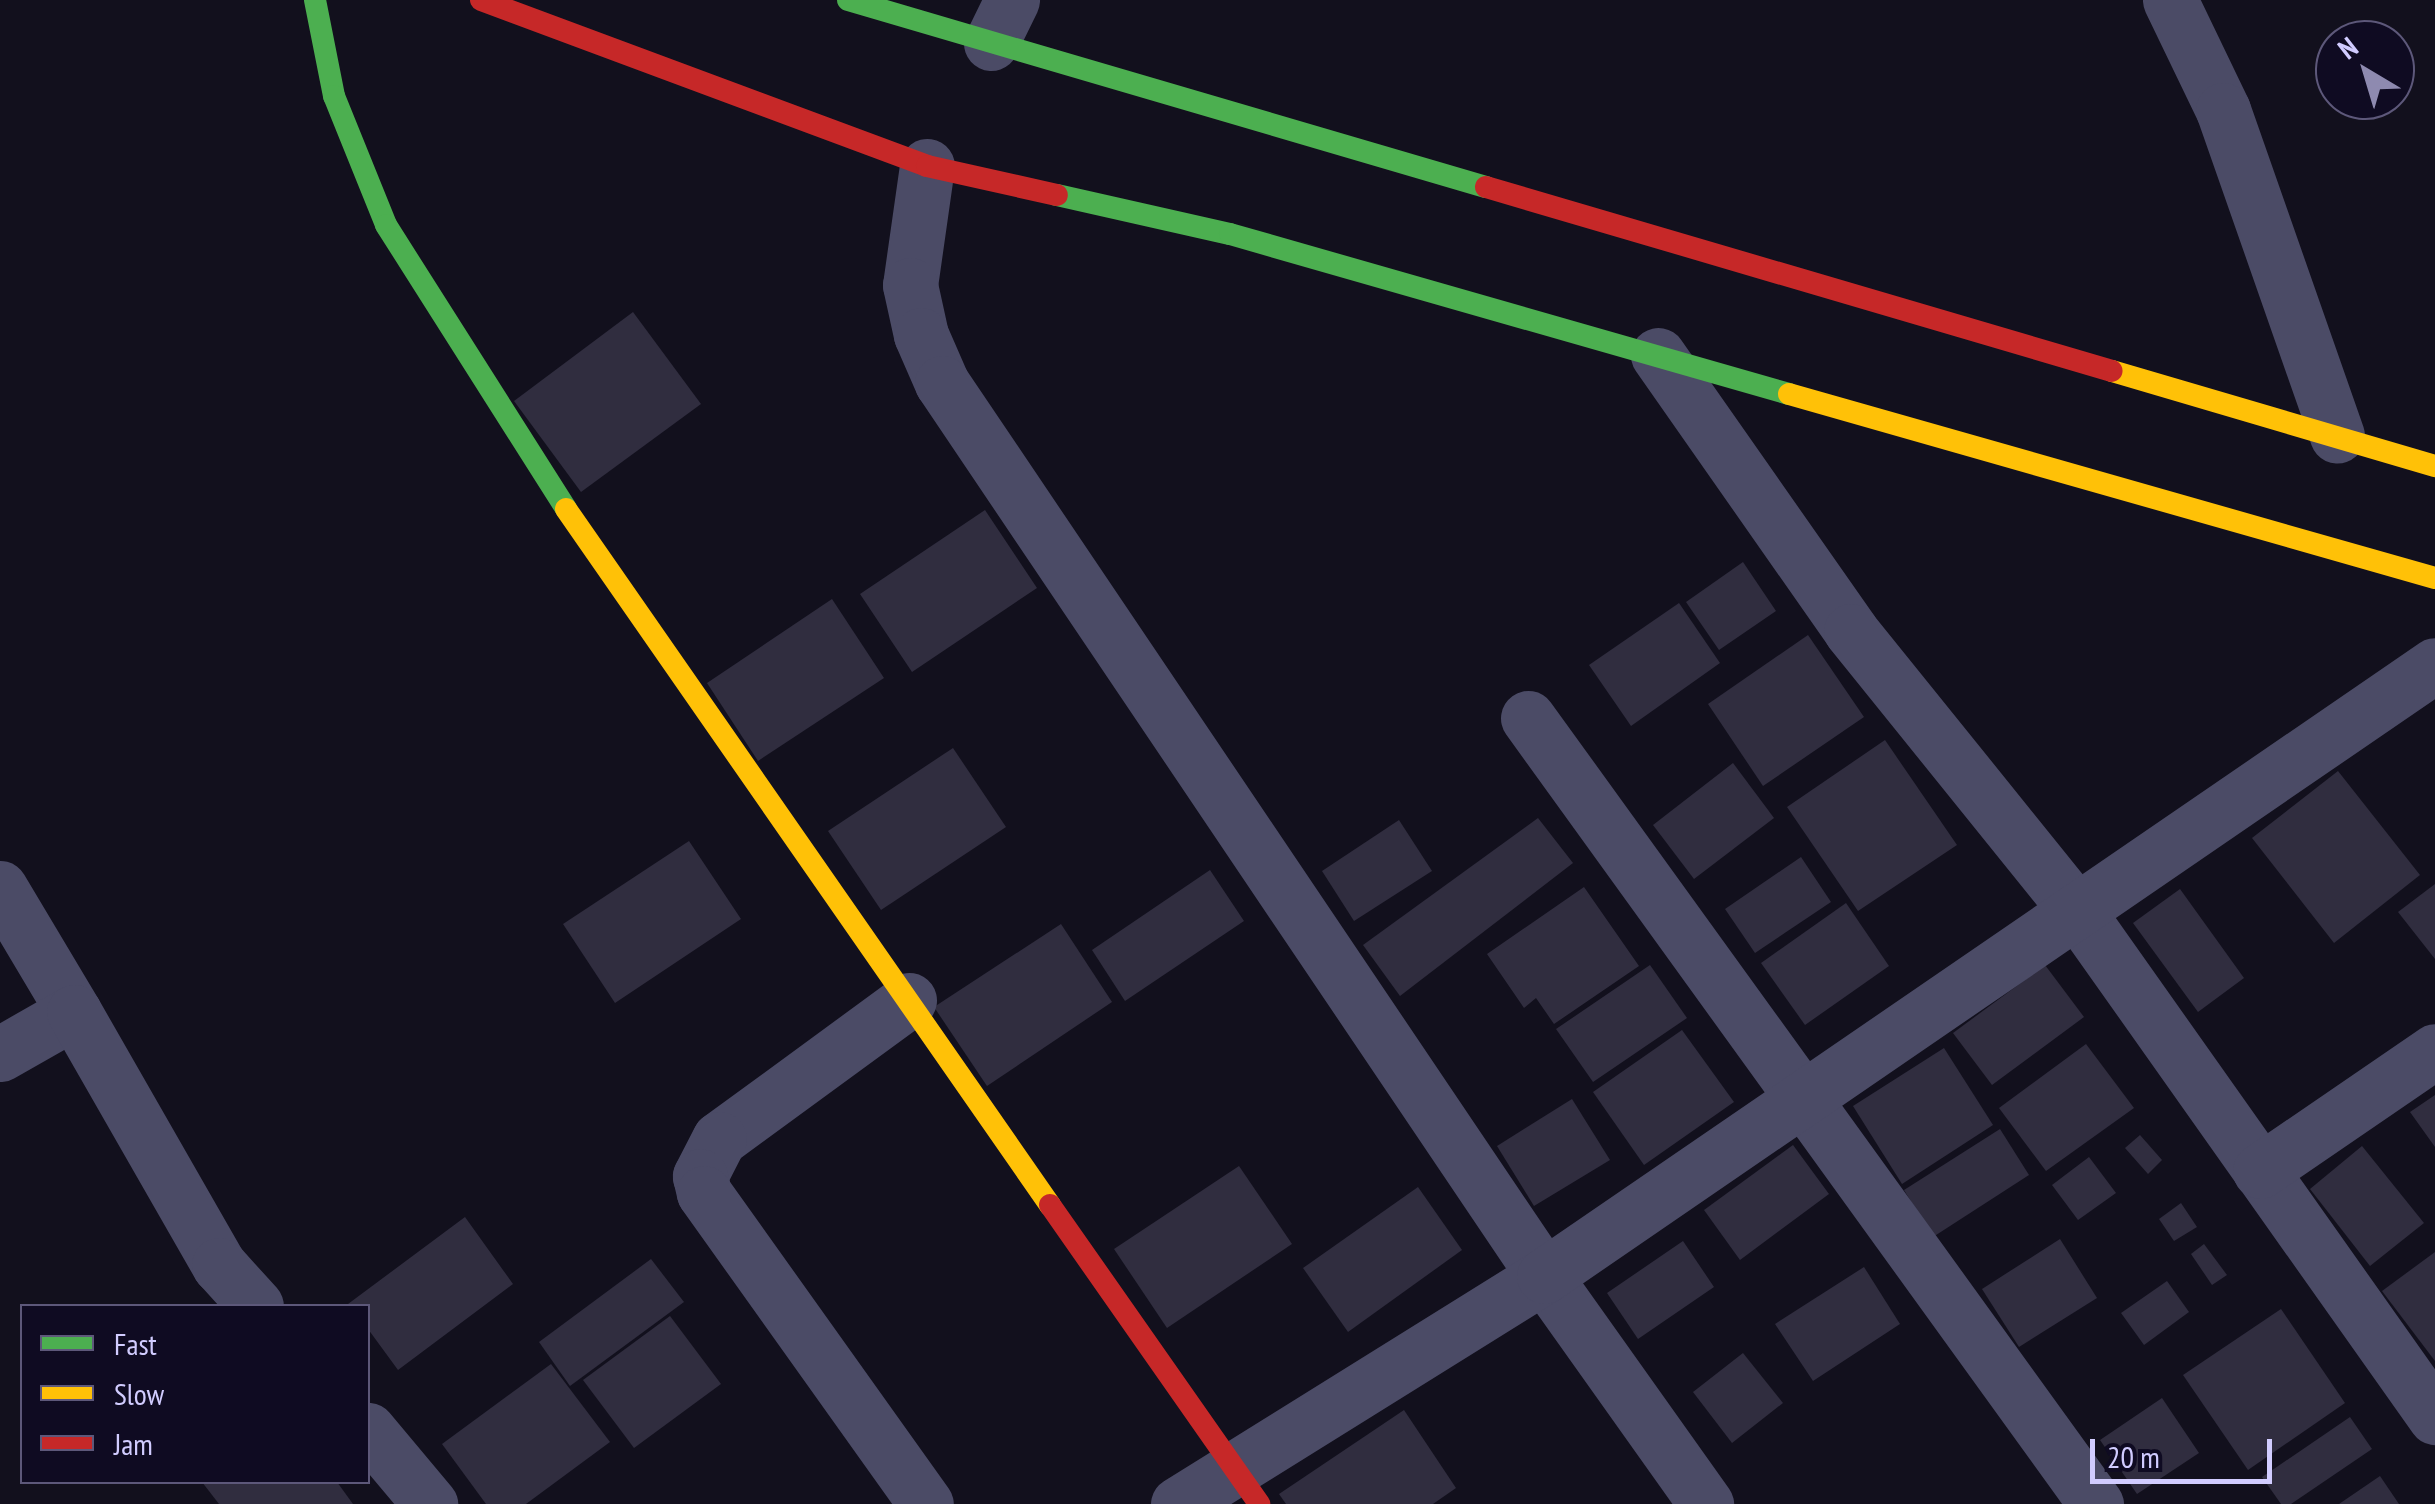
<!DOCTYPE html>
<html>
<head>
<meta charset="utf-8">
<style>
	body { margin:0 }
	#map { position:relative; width:2435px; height:1504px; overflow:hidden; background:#12101d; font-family:"PT Sans Narrow",sans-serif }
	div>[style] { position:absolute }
	.building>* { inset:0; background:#302d3f }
	.street>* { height:55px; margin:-27.5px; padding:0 27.5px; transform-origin:27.5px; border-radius:27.5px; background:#4b4b66 }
	.fast>* { height:22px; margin:-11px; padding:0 11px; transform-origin:11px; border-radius:11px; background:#4caf50 }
	.slow>* { height:22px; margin:-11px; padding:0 11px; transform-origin:11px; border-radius:11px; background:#ffc107 }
	.jam>* { height:22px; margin:-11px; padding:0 11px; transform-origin:11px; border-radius:11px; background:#c62828 }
	span { translate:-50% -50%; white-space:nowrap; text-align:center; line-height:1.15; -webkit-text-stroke:8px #0f0b22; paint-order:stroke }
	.legend { position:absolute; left:20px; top:1304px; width:350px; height:180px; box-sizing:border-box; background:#0f0b22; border:2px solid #5d587a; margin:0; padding:12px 18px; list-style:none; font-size:30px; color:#d1ccff }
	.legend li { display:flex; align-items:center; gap:20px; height:50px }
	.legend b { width:50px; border:2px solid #5d587a }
	.north { position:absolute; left:2315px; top:20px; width:100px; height:100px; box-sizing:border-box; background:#0f0b22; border:2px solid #5d587a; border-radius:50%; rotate:322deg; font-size:28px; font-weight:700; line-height:40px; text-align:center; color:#d1ccff }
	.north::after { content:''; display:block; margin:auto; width:35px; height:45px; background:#8e8ab0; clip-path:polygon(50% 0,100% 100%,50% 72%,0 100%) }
	.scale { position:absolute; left:2090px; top:1439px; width:182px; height:45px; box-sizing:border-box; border:5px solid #d1ccff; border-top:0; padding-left:12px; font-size:30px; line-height:35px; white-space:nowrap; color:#d1ccff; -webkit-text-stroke:8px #0f0b22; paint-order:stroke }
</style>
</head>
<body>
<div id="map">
	<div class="building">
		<div style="clip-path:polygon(633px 312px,701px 404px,581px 492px,514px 401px)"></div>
		<div style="clip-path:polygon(985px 510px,1037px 588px,912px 672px,860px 594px)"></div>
		<div style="clip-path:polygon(1743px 562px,1776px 611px,1719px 650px,1686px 602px)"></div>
		<div style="clip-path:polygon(832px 599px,884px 678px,758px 761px,707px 683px)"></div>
		<div style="clip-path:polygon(1679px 603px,1720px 663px,1631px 726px,1589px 665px)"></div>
		<div style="clip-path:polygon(1808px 635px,1864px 717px,1763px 786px,1708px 704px)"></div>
		<div style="clip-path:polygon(1885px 740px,1957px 845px,1858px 911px,1787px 807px)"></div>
		<div style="clip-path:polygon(953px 748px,1006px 827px,881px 910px,828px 831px)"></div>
		<div style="clip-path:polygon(1733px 763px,1774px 818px,1694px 879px,1653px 825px)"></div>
		<div style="clip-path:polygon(2338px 771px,2420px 875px,2334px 943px,2252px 838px)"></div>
		<div style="clip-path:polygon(1538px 818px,1573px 863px,1400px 996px,1363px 945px)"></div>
		<div style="clip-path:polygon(1399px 820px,1432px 871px,1354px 921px,1322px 871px)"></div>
		<div style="clip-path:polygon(689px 841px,741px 919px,615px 1003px,563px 924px)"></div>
		<div style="clip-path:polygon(1801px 857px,1831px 902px,1755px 953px,1725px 909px)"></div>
		<div style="clip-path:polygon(1210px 870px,1244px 921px,1125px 1001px,1092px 950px)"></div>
		<div style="clip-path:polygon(2435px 884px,2435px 959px,2398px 912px)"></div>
		<div style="clip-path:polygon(1584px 887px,1639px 966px,1554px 1024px,1536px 998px,1524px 1008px,1487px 954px)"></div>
		<div style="clip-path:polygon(2180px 889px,2244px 978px,2198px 1012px,2133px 923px)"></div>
		<div style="clip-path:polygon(1846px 903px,1889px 966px,1805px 1025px,1761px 963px)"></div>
		<div style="clip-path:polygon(1061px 924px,1112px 1002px,987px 1086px,934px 1007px)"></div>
		<div style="clip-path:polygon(1650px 965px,1687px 1018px,1593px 1082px,1556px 1029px)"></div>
		<div style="clip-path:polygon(2045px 965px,2084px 1017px,1992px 1085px,1953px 1033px)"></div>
		<div style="clip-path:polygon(1682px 1030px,1734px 1102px,1644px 1165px,1593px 1092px)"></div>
		<div style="clip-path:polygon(2086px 1044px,2134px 1108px,2046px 1171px,1999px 1108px)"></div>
		<div style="clip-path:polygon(1944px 1048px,1993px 1125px,1902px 1184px,1853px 1106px)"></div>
		<div style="clip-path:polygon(2435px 1095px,2435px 1147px,2410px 1112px)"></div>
		<div style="clip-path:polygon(1572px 1099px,1610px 1160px,1534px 1206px,1497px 1146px)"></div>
		<div style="clip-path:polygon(2000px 1129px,2029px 1175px,1933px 1237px,1904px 1190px)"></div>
		<div style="clip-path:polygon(2140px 1135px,2162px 1160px,2148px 1174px,2125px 1148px)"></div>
		<div style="clip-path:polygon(1793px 1145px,1829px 1194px,1740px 1260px,1704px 1210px)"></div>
		<div style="clip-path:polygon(2362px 1146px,2424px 1223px,2370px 1266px,2310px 1189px)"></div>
		<div style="clip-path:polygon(2089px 1157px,2116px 1193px,2078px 1220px,2052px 1185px)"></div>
		<div style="clip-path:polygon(1239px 1166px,1292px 1244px,1167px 1328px,1114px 1249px)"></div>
		<div style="clip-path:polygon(1418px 1187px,1462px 1250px,1348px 1332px,1303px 1268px)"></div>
		<div style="clip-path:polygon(2181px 1203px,2197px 1227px,2174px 1241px,2159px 1219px)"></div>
		<div style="clip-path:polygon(465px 1217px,513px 1284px,398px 1370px,368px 1329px,368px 1306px,348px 1304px)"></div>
		<div style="clip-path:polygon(2060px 1239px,2097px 1298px,2019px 1347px,1982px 1289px)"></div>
		<div style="clip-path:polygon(1683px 1241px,1714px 1287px,1638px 1339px,1607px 1293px)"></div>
		<div style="clip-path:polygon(2204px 1244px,2227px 1275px,2212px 1285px,2191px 1254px)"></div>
		<div style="clip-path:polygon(2435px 1252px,2435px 1361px,2382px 1291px)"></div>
		<div style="clip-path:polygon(651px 1259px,684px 1302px,570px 1386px,539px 1342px)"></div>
		<div style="clip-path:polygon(1864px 1267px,1900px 1324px,1813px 1381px,1775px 1324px)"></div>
		<div style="clip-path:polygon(2167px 1281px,2189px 1312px,2144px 1345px,2121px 1313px)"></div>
		<div style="clip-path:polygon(2281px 1309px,2345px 1403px,2248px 1470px,2183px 1375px)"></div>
		<div style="clip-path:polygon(670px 1316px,721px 1384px,634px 1448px,583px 1380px)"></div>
		<div style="clip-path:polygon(1743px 1353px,1783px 1403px,1732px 1443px,1693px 1392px)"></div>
		<div style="clip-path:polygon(551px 1364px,610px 1442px,526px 1504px,486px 1504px,442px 1444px)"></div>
		<div style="clip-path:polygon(2162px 1398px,2199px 1453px,2137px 1494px,2100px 1440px)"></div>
		<div style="clip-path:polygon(1404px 1410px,1456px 1488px,1433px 1504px,1286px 1504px,1279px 1494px)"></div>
		<div style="clip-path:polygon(2350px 1417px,2372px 1449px,2291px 1504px,2281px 1504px,2262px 1477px)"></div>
		<div style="clip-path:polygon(2380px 1476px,2399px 1504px,2339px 1504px)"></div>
		<div style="clip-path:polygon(202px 1482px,337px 1482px,353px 1504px,219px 1504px)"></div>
	</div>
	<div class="street">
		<div style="left:2170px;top:0;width:122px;rotate:64.3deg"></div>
		<div style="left:2223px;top:110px;width:345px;rotate:70.7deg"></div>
		<div style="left:991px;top:43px;width:48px;rotate:-64deg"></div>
		<div style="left:927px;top:166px;width:120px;rotate:98.1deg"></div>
		<div style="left:910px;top:285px;width:51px;rotate:77.6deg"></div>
		<div style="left:921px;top:335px;width:52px;rotate:66.4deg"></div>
		<div style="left:942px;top:383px;width:1077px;rotate:56.01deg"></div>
		<div style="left:1544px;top:1276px;width:280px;rotate:54.6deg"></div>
		<div style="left:1658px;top:355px;width:337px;rotate:55deg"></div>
		<div style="left:1851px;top:631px;width:360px;rotate:51.1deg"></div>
		<div style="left:2077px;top:911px;width:620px;rotate:54.72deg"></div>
		<div style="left:1528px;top:718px;width:970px;rotate:54.15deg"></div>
		<div style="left:0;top:888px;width:144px;rotate:59.2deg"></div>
		<div style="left:909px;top:1000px;width:235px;rotate:143.8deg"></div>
		<div style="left:719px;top:1139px;width:42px;rotate:117.2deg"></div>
		<div style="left:700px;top:1176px;width:17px;rotate:77deg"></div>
		<div style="left:704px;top:1193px;width:382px;rotate:54.5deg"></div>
		<div style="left:0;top:1054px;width:85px;rotate:-29.6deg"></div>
		<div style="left:74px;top:1012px;width:292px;rotate:60.2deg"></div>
		<div style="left:219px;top:1265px;width:55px;rotate:47.9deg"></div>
		<div style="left:2260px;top:1171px;width:212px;rotate:-34.4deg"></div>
		<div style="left:368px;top:1430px;width:97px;rotate:50deg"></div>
		<div style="left:1178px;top:1504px;width:431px;rotate:-31.9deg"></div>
		<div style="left:1544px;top:1276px;width:1080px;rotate:-34.44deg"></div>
	</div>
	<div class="fast">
		<div style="left:315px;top:0;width:98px;rotate:78.8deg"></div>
		<div style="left:334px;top:96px;width:139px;rotate:68deg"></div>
		<div style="left:386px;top:225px;width:336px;rotate:57.6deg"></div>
		<div style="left:848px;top:0;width:665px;rotate:16.34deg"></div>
		<div style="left:1057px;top:195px;width:177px;rotate:12.7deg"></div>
		<div style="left:1230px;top:234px;width:581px;rotate:15.97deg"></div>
	</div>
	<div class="slow">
		<div style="left:2112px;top:371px;width:337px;rotate:16.4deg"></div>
		<div style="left:1789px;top:394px;width:672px;rotate:15.9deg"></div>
		<div style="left:566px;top:509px;width:848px;rotate:55.19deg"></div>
	</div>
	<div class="jam">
		<div style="left:481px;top:0;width:476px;rotate:20.4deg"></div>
		<div style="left:927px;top:166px;width:133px;rotate:12.6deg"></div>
		<div style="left:1486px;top:187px;width:652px;rotate:16.38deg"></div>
		<div style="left:1050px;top:1205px;width:365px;rotate:55deg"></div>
	</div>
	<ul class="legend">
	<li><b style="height:12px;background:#4caf50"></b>Fast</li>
	<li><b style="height:12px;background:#ffc107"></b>Slow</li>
	<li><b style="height:12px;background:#c62828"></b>Jam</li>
	</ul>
	<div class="north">N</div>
	<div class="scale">20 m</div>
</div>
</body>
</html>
